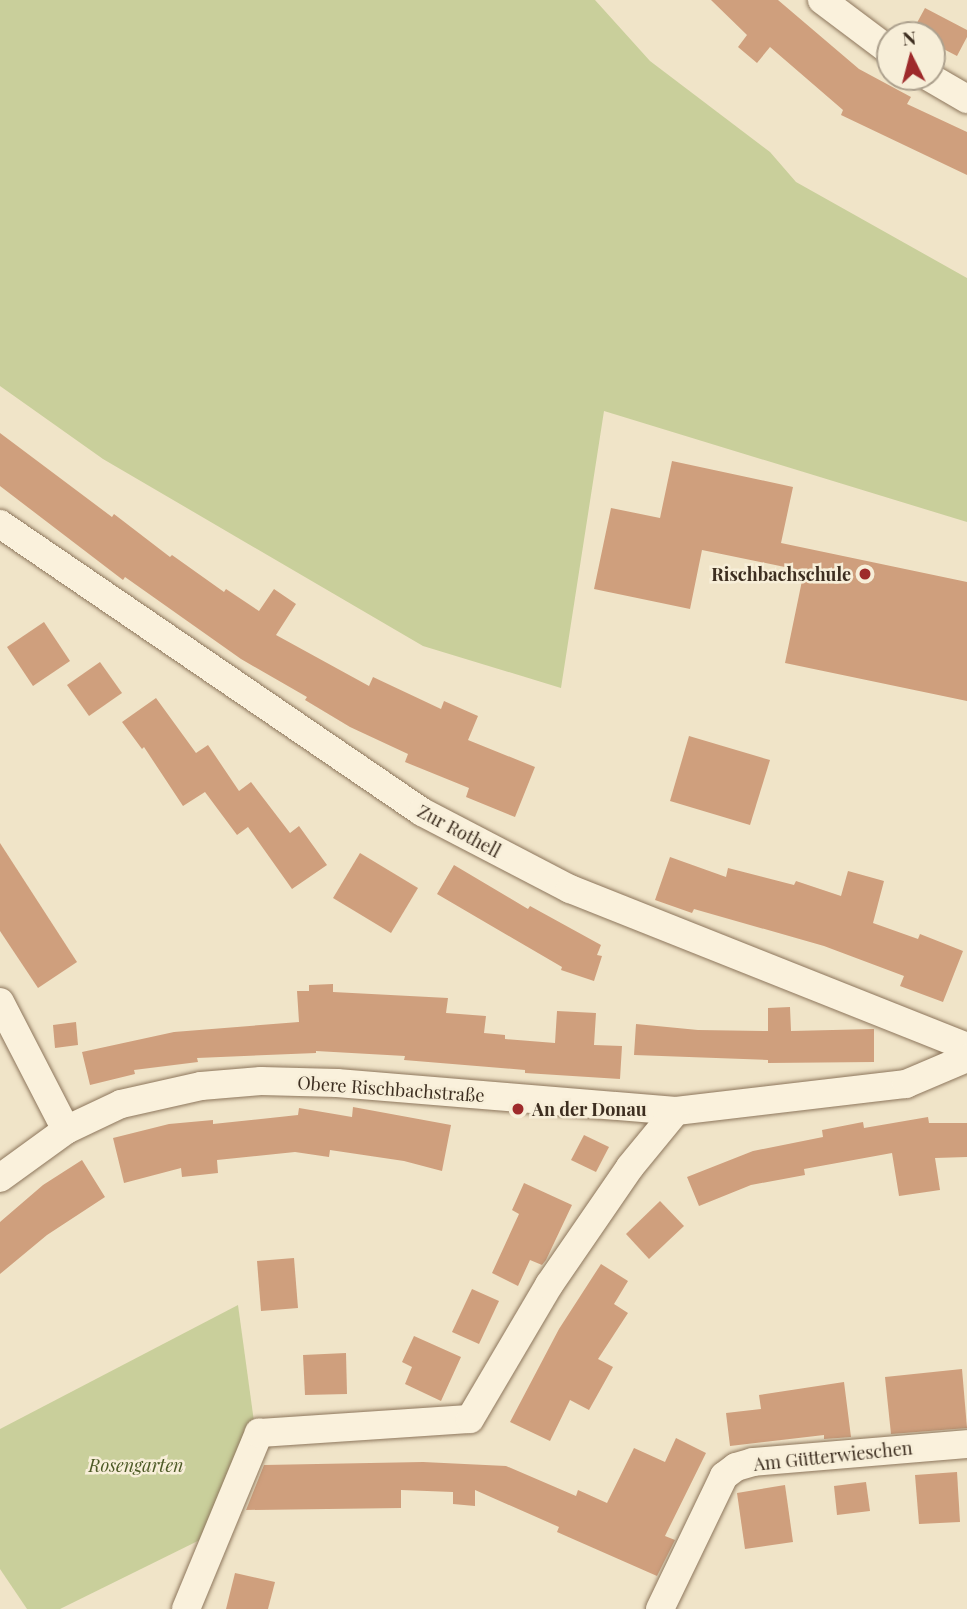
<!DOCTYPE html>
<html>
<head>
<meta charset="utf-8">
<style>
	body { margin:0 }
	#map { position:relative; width:967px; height:1609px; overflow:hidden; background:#f0e4c8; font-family:"Playfair Display",serif }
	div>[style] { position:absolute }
	.green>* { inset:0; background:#c9cf9b }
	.building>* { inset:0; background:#cf9f7d }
	.roads { filter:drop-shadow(0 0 2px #8d765c) drop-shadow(0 0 2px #8d765c) }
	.minor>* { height:28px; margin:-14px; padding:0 14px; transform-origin:14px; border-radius:14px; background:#faf1dc }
	.dots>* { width:19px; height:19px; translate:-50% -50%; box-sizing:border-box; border:4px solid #f7eed8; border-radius:50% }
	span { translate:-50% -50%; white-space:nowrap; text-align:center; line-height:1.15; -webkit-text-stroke:5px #f7eed8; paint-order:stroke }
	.poi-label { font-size:18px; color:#3d2e20; font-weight:700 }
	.right { translate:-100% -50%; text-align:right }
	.left { translate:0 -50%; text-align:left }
	.street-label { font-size:18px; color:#3d2e20 }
	.park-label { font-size:18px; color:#4d5a26; font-style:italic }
	.north { position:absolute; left:876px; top:21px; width:70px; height:70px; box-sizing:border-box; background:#f7eed8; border:2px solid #ada18e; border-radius:50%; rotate:354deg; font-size:19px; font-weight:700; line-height:28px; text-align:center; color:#3d2e20 }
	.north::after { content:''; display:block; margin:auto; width:24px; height:32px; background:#9e2a2b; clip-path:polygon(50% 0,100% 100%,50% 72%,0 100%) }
</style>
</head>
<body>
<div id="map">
	<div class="green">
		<div style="clip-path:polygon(0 0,595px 0,650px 61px,770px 152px,796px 182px,967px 278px,967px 522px,604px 411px,561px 688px,423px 646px,103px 459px,0 386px)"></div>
		<div style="clip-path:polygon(238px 1305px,255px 1429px,214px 1533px,60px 1609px,27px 1609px,0 1569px,0 1429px)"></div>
	</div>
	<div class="building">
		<div style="clip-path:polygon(711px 0,778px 0,859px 69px,911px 97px,907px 104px,967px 132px,967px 175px,841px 115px,843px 110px,770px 47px,757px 63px,738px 47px,747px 35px)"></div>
		<div style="clip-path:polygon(925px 8px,967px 30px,967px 37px,957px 56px,932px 43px,932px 35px,912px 32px)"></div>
		<div style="clip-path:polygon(0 433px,112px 517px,114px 514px,170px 557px,172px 555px,224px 592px,226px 589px,259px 611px,274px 589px,296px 604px,276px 635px,369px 686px,373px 677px,441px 709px,444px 701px,478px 716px,468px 740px,535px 767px,515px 817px,466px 797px,469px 788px,405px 762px,408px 754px,350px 727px,305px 700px,307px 697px,241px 659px,125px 577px,123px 580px,0 486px)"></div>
		<div style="clip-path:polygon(672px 461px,793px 487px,781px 543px,967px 582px,967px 701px,785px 663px,804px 571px,702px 550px,690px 609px,594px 589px,611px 508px,660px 518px)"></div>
		<div style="clip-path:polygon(44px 622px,70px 661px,33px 686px,7px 647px)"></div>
		<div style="clip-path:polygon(100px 662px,122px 693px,89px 716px,67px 685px)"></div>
		<div style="clip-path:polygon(156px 698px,196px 753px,208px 745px,239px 791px,251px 782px,290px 833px,299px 826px,327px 865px,292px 889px,248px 827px,237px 835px,205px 792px,183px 806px,144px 747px,142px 749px,122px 722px)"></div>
		<div style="clip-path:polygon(689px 736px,770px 760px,750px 825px,670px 801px)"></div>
		<div style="clip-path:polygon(0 843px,77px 962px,38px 988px,0 931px)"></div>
		<div style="clip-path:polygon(360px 853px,418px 888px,391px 933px,333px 898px)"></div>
		<div style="clip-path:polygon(670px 857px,726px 877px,728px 868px,794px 885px,796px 881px,841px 896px,848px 871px,884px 881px,873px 923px,918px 939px,920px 934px,963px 951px,943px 1002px,900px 986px,904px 976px,824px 946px,694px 909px,692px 913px,655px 900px)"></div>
		<div style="clip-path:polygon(454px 865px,528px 909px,530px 906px,601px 945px,597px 955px,602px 956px,594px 981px,561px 970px,562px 967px,437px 894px)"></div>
		<div style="clip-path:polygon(333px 984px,333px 992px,448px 998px,446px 1013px,486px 1016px,484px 1033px,505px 1035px,505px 1039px,555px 1043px,557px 1011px,596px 1013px,594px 1045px,622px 1046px,620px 1079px,525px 1073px,525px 1070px,404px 1060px,405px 1056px,316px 1051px,316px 1053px,197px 1058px,198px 1062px,134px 1070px,135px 1074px,90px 1085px,82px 1052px,174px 1032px,299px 1022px,297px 991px,309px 991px,309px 985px)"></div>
		<div style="clip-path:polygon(790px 1007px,791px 1031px,874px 1029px,874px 1062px,768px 1063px,768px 1060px,634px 1055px,636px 1024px,698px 1030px,768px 1031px,768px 1008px)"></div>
		<div style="clip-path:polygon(76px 1022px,78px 1045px,55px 1048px,53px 1025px)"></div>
		<div style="clip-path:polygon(353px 1107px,451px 1125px,442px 1171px,404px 1161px,330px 1150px,329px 1157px,295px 1152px,217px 1160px,218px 1173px,182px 1177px,181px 1168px,124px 1183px,113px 1138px,169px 1124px,213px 1120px,213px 1124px,298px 1115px,299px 1108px,352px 1117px)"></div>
		<div style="clip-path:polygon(928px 1117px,929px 1123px,967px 1123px,967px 1157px,935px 1158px,940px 1190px,899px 1196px,892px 1153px,804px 1169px,805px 1175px,751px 1185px,699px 1206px,687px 1177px,753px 1151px,823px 1137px,822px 1130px,863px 1122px,864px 1128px)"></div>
		<div style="clip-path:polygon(584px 1135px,609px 1147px,596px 1172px,571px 1160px)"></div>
		<div style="clip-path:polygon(82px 1160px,105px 1197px,47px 1235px,0 1274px,0 1222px,43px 1185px)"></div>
		<div style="clip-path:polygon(524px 1183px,572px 1205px,546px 1260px,542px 1265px,530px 1260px,518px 1286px,492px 1273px,519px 1214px,512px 1210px)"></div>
		<div style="clip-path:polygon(660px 1201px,684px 1226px,649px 1259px,626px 1234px)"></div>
		<div style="clip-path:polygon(294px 1258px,298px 1308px,261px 1311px,257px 1261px)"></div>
		<div style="clip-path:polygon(601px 1264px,628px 1281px,614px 1304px,628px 1313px,598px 1359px,613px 1367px,589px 1410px,570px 1400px,550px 1441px,510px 1422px,559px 1329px)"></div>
		<div style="clip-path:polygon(472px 1289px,499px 1301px,479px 1344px,452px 1332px)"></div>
		<div style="clip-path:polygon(414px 1336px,461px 1357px,441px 1401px,405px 1384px,412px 1367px,402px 1362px)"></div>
		<div style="clip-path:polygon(346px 1353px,347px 1394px,305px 1395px,303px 1355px)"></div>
		<div style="clip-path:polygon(962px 1369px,967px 1428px,891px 1434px,885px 1377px)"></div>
		<div style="clip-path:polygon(844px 1382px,851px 1437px,824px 1439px,824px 1435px,730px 1446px,726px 1413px,761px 1409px,759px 1395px)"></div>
		<div style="clip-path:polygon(676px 1438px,706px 1453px,665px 1536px,675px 1540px,657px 1576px,557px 1532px,559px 1527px,475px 1490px,475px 1506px,453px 1504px,453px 1492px,401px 1490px,401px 1508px,246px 1510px,264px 1465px,423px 1462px,506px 1466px,576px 1496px,578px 1490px,607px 1503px,634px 1448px,665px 1462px)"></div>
		<div style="clip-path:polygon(957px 1472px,960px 1522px,919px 1524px,915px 1475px)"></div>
		<div style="clip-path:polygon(866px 1482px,870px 1511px,837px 1515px,834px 1486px)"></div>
		<div style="clip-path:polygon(785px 1485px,793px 1542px,745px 1549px,737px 1493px)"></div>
		<div style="clip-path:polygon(235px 1573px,275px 1582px,268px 1609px,226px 1609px)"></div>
	</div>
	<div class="roads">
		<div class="minor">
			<div style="left:822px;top:0;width:85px;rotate:36.9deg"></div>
			<div style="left:929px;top:77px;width:44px;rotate:30.1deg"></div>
			<div style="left:0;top:524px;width:511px;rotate:34.31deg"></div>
			<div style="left:422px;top:812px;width:167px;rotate:27.5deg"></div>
			<div style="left:570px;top:889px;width:427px;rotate:21.7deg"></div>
			<div style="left:0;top:1002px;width:144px;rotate:62.7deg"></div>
			<div style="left:0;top:1178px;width:82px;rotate:-36deg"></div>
			<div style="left:66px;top:1130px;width:61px;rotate:-25.3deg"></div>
			<div style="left:121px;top:1104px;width:82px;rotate:-12.7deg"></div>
			<div style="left:201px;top:1086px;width:60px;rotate:-4.8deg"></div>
			<div style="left:261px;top:1081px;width:76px;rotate:1.5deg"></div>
			<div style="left:337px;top:1083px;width:340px;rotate:4.7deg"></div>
			<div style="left:676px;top:1111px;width:232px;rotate:-6.7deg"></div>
			<div style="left:906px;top:1084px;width:66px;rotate:-23.1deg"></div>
			<div style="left:186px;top:1609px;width:191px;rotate:-67.5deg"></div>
			<div style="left:259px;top:1433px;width:211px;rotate:-3.8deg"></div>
			<div style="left:470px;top:1419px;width:156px;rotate:-59.5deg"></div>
			<div style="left:549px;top:1285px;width:143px;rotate:-55.5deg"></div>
			<div style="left:630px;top:1167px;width:72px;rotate:-50.6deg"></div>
			<div style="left:660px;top:1609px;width:148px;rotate:-64.3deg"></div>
			<div style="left:724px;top:1476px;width:15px;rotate:-37deg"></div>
			<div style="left:736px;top:1467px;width:18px;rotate:-16deg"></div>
			<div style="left:753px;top:1462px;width:215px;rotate:-4.8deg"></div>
		</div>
	</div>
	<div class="dots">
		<div style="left:865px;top:574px;background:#9e2a2b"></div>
		<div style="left:518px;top:1109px;background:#9e2a2b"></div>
	</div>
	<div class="poi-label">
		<span class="right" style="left:851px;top:574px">Rischbachschule</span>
		<span class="left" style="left:532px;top:1109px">An der Donau</span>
	</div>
	<div class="street-label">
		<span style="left:459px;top:831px;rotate:28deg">Zur Rothell</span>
		<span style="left:391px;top:1089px;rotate:4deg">Obere Rischbachstraße</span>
		<span style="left:833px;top:1456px;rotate:-6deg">Am Gütterwieschen</span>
	</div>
	<div class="park-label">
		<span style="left:136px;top:1465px">Rosengarten</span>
	</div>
	<div class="north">N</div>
</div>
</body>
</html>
